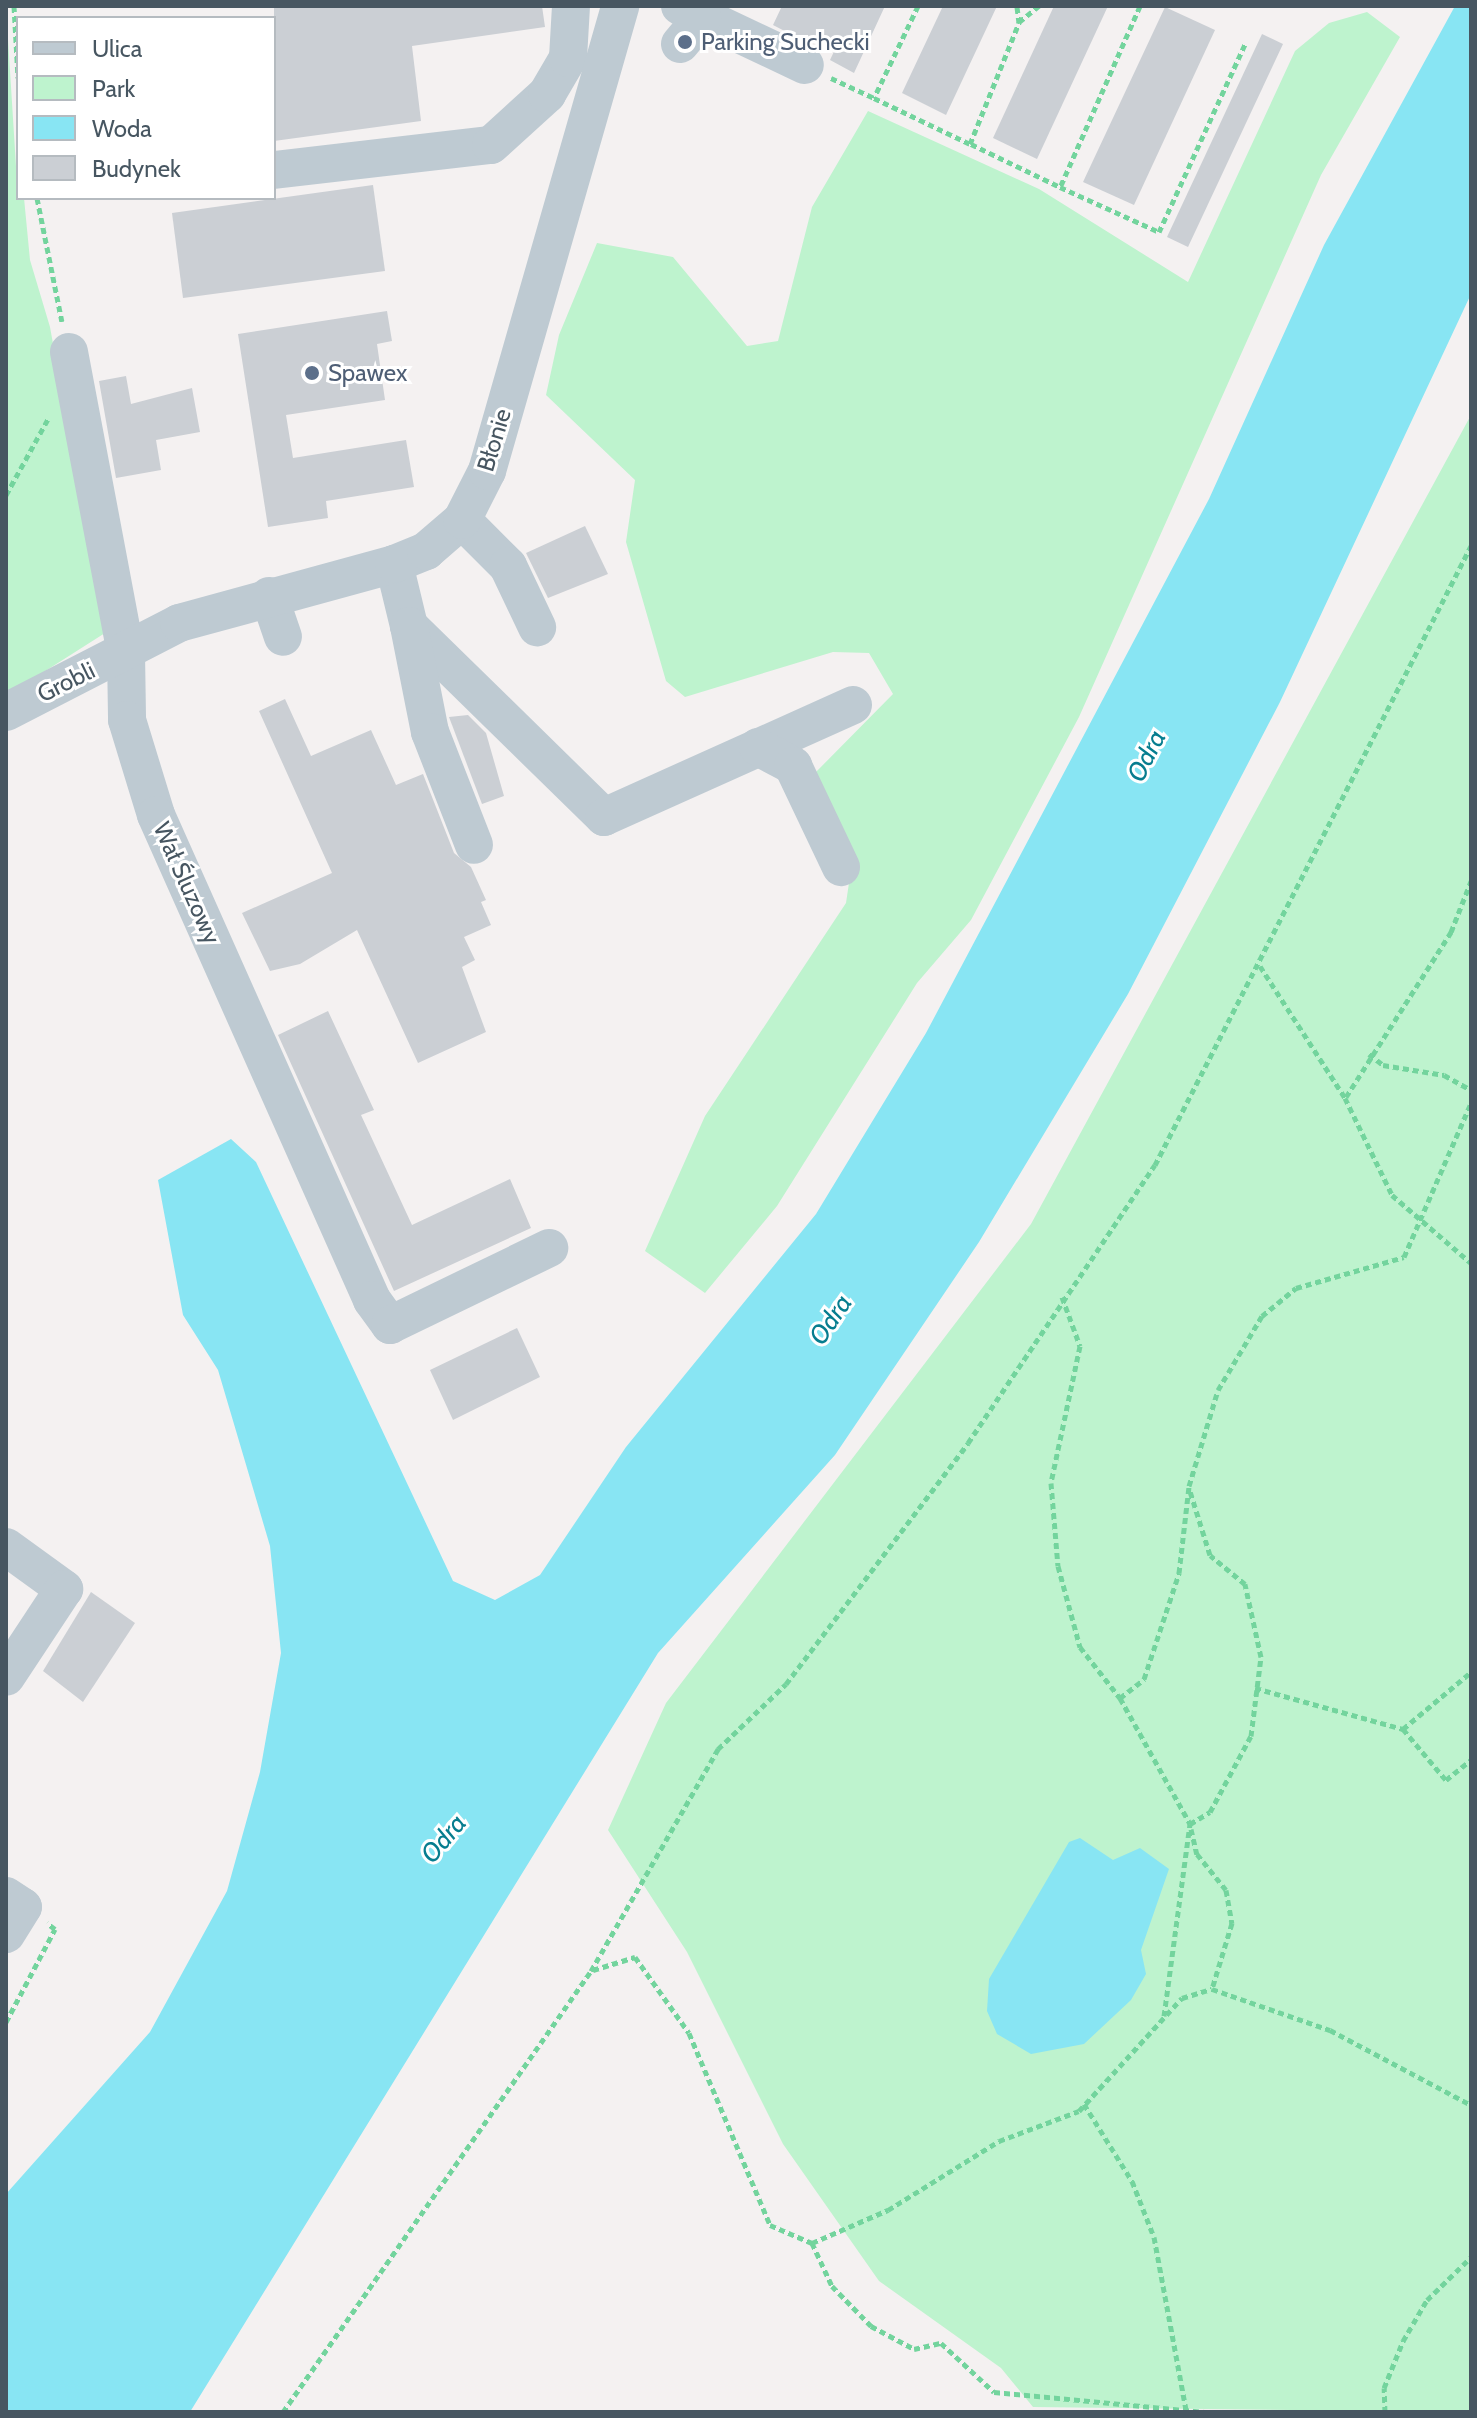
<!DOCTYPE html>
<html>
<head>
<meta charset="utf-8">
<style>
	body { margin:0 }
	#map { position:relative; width:1477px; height:2418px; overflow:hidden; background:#f4f1f1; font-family:Cabin,sans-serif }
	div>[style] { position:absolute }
	.green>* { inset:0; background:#bef3ce }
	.water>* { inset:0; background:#88e5f3 }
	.building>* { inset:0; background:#cbcfd4 }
	.path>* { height:5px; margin-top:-2.5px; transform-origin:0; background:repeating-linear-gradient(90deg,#73d49d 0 6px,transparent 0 10px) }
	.minor>* { height:38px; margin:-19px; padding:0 19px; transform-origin:19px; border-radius:19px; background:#becad2 }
	.dots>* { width:22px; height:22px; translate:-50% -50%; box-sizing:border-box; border:4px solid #fff; border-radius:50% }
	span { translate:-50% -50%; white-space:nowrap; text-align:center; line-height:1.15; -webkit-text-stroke:6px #fff; paint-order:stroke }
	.service-label { font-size:24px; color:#4e5e75 }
	.left { translate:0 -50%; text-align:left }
	.street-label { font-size:24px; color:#475661 }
	.water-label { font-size:26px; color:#067d8f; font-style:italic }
	.frame { position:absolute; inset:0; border:8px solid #475661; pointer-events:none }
	.legend { position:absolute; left:16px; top:16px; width:260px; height:184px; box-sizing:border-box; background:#fff; border:2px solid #b5bbc0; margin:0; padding:10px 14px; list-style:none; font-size:24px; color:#475661 }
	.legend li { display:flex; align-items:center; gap:16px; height:40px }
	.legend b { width:40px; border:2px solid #b5bbc0 }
</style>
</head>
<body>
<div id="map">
	<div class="green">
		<div style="clip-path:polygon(6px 7px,18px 198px,24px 198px,30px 260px,50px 327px,105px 633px,6px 696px)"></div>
		<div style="clip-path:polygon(1367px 12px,1400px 37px,1321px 175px,1079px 717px,971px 920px,917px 983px,777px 1206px,705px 1293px,645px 1251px,705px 1116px,846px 903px,853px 856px,815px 773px,893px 694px,869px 653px,833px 652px,685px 697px,666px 681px,626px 542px,635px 480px,546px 395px,559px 335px,597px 243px,673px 257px,747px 346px,778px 341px,812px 207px,868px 111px,1039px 189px,1188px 282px,1295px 51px,1329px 23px)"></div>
		<div style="clip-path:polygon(1471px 415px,1471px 2412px,1033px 2407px,1001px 2368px,879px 2281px,783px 2144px,687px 1952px,608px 1830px,666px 1703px,1031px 1224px)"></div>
	</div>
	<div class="water">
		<div style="clip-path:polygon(1455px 6px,1471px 6px,1471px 294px,1280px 702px,1128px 994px,979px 1242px,835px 1455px,658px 1653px,190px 2412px,6px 2412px,6px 2194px,150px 2032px,227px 1891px,260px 1772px,281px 1653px,270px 1546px,218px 1370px,183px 1315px,158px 1180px,231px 1139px,256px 1162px,453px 1581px,495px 1600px,540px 1575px,626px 1447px,816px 1214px,926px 1033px,1209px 499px,1324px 245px)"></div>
		<div style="clip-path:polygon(1080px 1838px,1113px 1860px,1140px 1848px,1169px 1869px,1141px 1950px,1146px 1974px,1131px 2000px,1084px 2044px,1031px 2054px,997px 2034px,987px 2011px,989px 1979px,1069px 1842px)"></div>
	</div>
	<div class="building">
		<div style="clip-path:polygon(274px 6px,542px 6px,545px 27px,412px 46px,421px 121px,274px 141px)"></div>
		<div style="clip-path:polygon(782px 6px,885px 6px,854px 73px,830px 60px,840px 39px,798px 38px,773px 25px)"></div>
		<div style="clip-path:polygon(943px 6px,997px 6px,946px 115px,902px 93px)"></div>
		<div style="clip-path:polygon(1054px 6px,1108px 6px,1037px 159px,993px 138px)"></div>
		<div style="clip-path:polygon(1165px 7px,1215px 30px,1134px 205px,1083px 182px)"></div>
		<div style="clip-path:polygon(1262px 34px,1283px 44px,1188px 247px,1167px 237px)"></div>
		<div style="clip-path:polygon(373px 185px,385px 271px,183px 298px,172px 213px)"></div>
		<div style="clip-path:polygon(387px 311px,392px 341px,377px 344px,385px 400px,286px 415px,293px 458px,406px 440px,414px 487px,326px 501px,328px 518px,268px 527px,238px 334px)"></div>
		<div style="clip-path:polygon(126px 376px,131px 404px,192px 388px,200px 432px,156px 440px,161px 470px,116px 478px,99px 381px)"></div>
		<div style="clip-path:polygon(585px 526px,608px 574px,548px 598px,526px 553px)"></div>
		<div style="clip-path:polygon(285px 699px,311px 756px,371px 730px,396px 785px,423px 774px,454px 853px,471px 867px,486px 900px,481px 902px,491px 925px,464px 937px,475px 960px,462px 967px,486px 1032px,418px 1063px,357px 930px,300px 964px,270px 971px,242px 913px,332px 873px,259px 711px)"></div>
		<div style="clip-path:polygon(468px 715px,486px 733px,504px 796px,482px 804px,449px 717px)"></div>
		<div style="clip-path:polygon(328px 1011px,374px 1110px,361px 1115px,412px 1225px,510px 1179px,531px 1228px,394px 1291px,278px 1035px)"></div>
		<div style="clip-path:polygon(517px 1328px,540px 1377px,453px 1420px,430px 1370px)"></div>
		<div style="clip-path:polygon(91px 1592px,135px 1623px,83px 1702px,43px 1671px)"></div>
	</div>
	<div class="path">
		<div style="left:14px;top:6px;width:72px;rotate:86.8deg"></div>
		<div style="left:918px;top:6px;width:102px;rotate:115.6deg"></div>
		<div style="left:874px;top:98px;width:106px;rotate:25.6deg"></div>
		<div style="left:970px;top:144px;width:131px;rotate:-68deg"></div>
		<div style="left:1019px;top:23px;width:17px;rotate:-97deg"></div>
		<div style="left:1140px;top:6px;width:198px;rotate:113.8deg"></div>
		<div style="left:1060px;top:187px;width:109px;rotate:24.4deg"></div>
		<div style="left:1159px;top:232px;width:209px;rotate:-65.4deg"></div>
		<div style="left:1019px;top:22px;width:26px;rotate:-39deg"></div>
		<div style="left:831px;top:78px;width:47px;rotate:24.9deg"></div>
		<div style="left:971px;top:144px;width:99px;rotate:25.8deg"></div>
		<div style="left:37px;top:198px;width:126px;rotate:78.6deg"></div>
		<div style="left:6px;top:495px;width:87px;rotate:-61.1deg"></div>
		<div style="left:1260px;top:966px;width:157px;rotate:57.2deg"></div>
		<div style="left:1345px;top:1098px;width:108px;rotate:64.1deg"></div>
		<div style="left:1392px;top:1195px;width:104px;rotate:40.7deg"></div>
		<div style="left:1369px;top:1054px;width:18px;rotate:38deg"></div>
		<div style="left:1383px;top:1065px;width:62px;rotate:9.3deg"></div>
		<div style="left:1444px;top:1075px;width:31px;rotate:29deg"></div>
		<div style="left:1346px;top:1097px;width:196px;rotate:-57.5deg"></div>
		<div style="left:1451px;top:932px;width:55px;rotate:-68.6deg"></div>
		<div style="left:1062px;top:1297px;width:52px;rotate:69.8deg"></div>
		<div style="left:1080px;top:1346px;width:140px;rotate:102deg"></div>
		<div style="left:1051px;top:1483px;width:83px;rotate:85.2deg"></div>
		<div style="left:1058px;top:1566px;width:84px;rotate:74.8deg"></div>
		<div style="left:1080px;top:1647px;width:65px;rotate:51.9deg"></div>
		<div style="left:1120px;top:1698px;width:31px;rotate:-38deg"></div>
		<div style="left:1144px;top:1679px;width:112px;rotate:-71.7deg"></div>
		<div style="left:1179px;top:1573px;width:88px;rotate:-83.4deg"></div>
		<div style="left:1189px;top:1486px;width:100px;rotate:-73.2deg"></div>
		<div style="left:1218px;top:1390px;width:86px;rotate:-59.3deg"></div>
		<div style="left:1262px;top:1316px;width:44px;rotate:-39.5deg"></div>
		<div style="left:1296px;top:1288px;width:112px;rotate:-16deg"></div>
		<div style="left:1404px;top:1257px;width:168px;rotate:-66.5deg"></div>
		<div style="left:1255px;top:1688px;width:154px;rotate:15.5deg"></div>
		<div style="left:1403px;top:1729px;width:89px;rotate:-40deg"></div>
		<div style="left:1120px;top:1698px;width:144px;rotate:60.9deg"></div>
		<div style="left:1190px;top:1824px;width:23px;rotate:-31deg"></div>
		<div style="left:1210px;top:1812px;width:86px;rotate:-61.7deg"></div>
		<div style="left:1251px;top:1736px;width:80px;rotate:-82.8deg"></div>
		<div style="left:1261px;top:1657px;width:75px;rotate:-102.4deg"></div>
		<div style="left:1245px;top:1584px;width:45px;rotate:-140.4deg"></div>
		<div style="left:1210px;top:1555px;width:67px;rotate:-107.4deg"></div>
		<div style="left:1403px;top:1729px;width:67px;rotate:49.9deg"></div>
		<div style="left:1446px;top:1780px;width:32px;rotate:-39deg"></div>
		<div style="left:1191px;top:1829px;width:26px;rotate:77deg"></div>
		<div style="left:1197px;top:1854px;width:46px;rotate:51.1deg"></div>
		<div style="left:1226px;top:1890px;width:34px;rotate:80deg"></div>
		<div style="left:1232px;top:1923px;width:69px;rotate:106.9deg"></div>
		<div style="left:593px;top:1970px;width:44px;rotate:-17.2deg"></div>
		<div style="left:635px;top:1957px;width:93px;rotate:54.6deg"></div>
		<div style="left:689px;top:2033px;width:208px;rotate:67.1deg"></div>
		<div style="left:770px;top:2225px;width:46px;rotate:23.2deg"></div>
		<div style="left:812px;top:2243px;width:47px;rotate:65.1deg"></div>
		<div style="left:832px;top:2286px;width:56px;rotate:45.7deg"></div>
		<div style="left:871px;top:2326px;width:49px;rotate:28.1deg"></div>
		<div style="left:914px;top:2349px;width:28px;rotate:-13deg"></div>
		<div style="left:941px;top:2343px;width:72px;rotate:42.8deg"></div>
		<div style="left:994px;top:2392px;width:214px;rotate:5.4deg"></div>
		<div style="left:1164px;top:2016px;width:194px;rotate:-82.3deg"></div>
		<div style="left:6px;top:2022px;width:105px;rotate:-62.2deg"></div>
		<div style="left:55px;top:1929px;width:10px;rotate:-143deg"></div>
		<div style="left:1084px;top:2104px;width:91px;rotate:58.1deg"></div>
		<div style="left:1132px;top:2181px;width:60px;rotate:68.6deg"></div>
		<div style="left:1154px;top:2237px;width:175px;rotate:79.5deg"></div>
		<div style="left:812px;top:2243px;width:83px;rotate:-23.5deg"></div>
		<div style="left:888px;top:2210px;width:131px;rotate:-31.9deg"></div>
		<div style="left:999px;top:2141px;width:85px;rotate:-20.6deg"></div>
		<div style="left:1079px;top:2111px;width:153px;rotate:-47.7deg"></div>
		<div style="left:1182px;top:1998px;width:31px;rotate:-17deg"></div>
		<div style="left:1212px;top:1989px;width:125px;rotate:19.2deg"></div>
		<div style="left:1330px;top:2030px;width:160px;rotate:28deg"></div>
		<div style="left:283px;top:2412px;width:538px;rotate:-55.07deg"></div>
		<div style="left:591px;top:1971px;width:256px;rotate:-60.2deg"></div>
		<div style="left:718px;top:1749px;width:94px;rotate:-43.7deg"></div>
		<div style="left:786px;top:1684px;width:302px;rotate:-52.9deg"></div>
		<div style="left:968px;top:1443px;width:335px;rotate:-56.1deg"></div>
		<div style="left:1155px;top:1165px;width:695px;rotate:-62.96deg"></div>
		<div style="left:1385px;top:2412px;width:24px;rotate:-92deg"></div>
		<div style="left:1384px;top:2388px;width:51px;rotate:-68deg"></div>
		<div style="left:1403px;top:2341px;width:48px;rotate:-59.7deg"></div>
		<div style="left:1427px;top:2300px;width:62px;rotate:-44.3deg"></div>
	</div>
	<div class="minor">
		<div style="left:680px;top:6px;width:138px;rotate:25.3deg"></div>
		<div style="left:680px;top:44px;width:35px;rotate:-50deg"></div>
		<div style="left:274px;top:170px;width:218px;rotate:-6.6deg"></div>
		<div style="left:491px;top:145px;width:76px;rotate:-42.3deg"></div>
		<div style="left:547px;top:94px;width:42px;rotate:-59.7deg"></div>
		<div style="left:568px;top:58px;width:52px;rotate:-86.7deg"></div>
		<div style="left:69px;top:352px;width:306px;rotate:79.3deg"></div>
		<div style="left:126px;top:653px;width:67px;rotate:89.1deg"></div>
		<div style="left:127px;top:720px;width:99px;rotate:73deg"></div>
		<div style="left:156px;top:815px;width:531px;rotate:65.99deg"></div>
		<div style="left:372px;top:1300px;width:31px;rotate:54deg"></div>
		<div style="left:390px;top:1325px;width:177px;rotate:-25.8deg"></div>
		<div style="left:462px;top:520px;width:65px;rotate:45deg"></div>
		<div style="left:508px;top:566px;width:68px;rotate:64.6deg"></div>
		<div style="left:394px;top:564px;width:64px;rotate:76.4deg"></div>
		<div style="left:409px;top:626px;width:273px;rotate:44.4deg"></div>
		<div style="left:604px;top:817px;width:273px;rotate:-24.2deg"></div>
		<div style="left:269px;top:596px;width:43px;rotate:71.1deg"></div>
		<div style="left:409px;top:626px;width:108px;rotate:78.8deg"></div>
		<div style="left:430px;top:732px;width:121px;rotate:68.7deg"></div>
		<div style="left:6px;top:712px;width:195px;rotate:-27.2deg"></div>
		<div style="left:179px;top:623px;width:223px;rotate:-15.3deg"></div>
		<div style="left:394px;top:564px;width:35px;rotate:-22deg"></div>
		<div style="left:426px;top:551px;width:48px;rotate:-40.7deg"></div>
		<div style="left:462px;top:520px;width:55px;rotate:-63deg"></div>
		<div style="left:487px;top:471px;width:484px;rotate:-74deg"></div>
		<div style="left:758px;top:747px;width:40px;rotate:28deg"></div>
		<div style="left:793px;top:766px;width:112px;rotate:64.6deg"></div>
		<div style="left:6px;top:1547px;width:72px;rotate:35.9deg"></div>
		<div style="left:64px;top:1589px;width:105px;rotate:123.4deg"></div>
		<div style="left:6px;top:1896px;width:20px;rotate:33deg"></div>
		<div style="left:23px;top:1907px;width:32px;rotate:122deg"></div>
	</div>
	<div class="dots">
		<div style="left:685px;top:42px;background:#5c6f8a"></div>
		<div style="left:312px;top:373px;background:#5c6f8a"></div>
	</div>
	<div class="service-label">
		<span class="left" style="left:701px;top:42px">Parking Suchecki</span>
		<span class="left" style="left:328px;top:373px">Spawex</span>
	</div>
	<div class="street-label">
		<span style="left:494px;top:440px;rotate:-73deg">Błonie</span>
		<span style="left:66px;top:682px;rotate:-26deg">Grobli</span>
		<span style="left:187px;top:883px;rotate:66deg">Wał Śluzowy</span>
	</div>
	<div class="water-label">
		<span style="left:1147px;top:756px;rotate:-63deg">Odra</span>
		<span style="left:831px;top:1320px;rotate:-56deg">Odra</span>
		<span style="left:444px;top:1839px;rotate:-50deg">Odra</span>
	</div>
	<div class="frame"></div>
	<ul class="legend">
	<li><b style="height:10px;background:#becad2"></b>Ulica</li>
	<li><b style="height:22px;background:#bef3ce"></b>Park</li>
	<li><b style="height:22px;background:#88e5f3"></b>Woda</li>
	<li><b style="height:22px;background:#cbcfd4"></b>Budynek</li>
	</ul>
</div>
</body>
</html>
